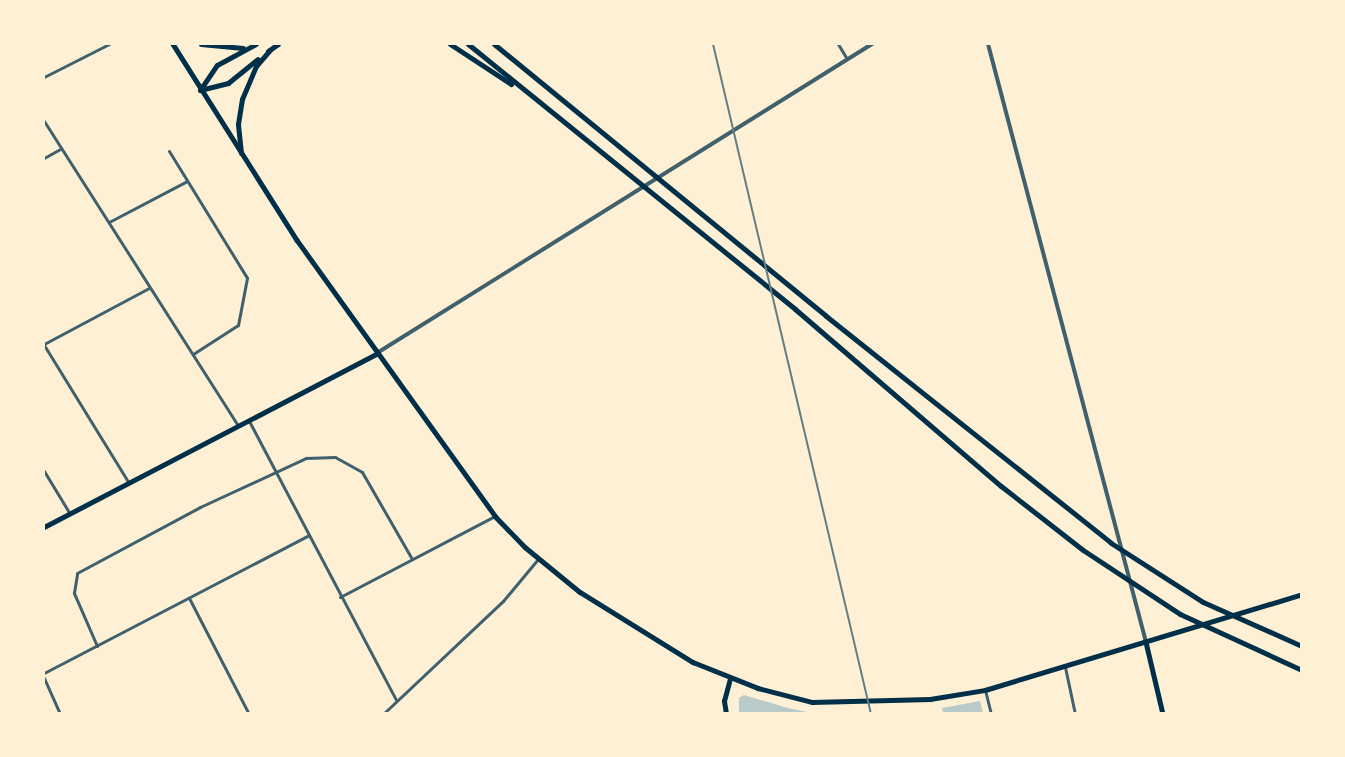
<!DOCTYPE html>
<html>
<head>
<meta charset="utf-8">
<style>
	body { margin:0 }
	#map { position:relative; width:1345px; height:757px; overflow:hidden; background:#fdf0d5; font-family:Commissioner,sans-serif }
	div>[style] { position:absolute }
	.green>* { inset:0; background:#b9caca }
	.minor>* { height:3px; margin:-1.5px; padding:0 1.5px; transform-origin:1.5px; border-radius:1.5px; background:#3f606c }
	.tertiary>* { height:4px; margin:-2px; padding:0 2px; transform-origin:2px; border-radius:2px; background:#3f606c }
	.secondary>* { height:4.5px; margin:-2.25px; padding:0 2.25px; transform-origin:2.25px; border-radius:2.25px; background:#003049 }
	.motorway>* { height:5px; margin:-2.5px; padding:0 2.5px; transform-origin:2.5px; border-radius:2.5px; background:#003049 }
	.rail>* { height:2px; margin:-1px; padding:0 1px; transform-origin:1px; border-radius:1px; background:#657d81 }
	span { translate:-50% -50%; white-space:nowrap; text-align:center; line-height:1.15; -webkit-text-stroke:5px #fdf0d5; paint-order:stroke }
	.frame { position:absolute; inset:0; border:45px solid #fdf0d5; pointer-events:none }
</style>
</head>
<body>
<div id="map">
	<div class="green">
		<div style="clip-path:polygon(744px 695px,788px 708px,812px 713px,739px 713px,739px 698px)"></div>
		<div style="clip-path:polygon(980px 701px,983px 713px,943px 713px,942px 708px)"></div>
	</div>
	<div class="minor">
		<div style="left:838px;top:44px;width:17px;rotate:59deg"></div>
		<div style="left:44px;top:77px;width:73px;rotate:-26.9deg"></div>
		<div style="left:44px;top:121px;width:361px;rotate:57.5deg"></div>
		<div style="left:169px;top:151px;width:149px;rotate:58.4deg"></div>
		<div style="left:247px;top:278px;width:48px;rotate:100.8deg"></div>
		<div style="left:238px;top:325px;width:54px;rotate:147.2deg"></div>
		<div style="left:44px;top:158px;width:18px;rotate:-29deg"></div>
		<div style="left:109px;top:222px;width:88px;rotate:-27.7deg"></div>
		<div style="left:44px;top:344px;width:119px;rotate:-28.1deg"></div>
		<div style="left:44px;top:345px;width:162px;rotate:58.4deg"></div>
		<div style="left:249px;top:421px;width:315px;rotate:62.2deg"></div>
		<div style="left:44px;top:471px;width:50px;rotate:58.8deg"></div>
		<div style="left:340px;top:597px;width:175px;rotate:-27.6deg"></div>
		<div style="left:189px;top:598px;width:131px;rotate:62.7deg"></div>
		<div style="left:97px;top:646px;width:58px;rotate:-113.5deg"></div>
		<div style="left:74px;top:593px;width:20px;rotate:-81deg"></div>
		<div style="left:77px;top:573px;width:140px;rotate:-28.2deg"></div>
		<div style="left:200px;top:507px;width:117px;rotate:-24.8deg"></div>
		<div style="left:306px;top:458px;width:29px;rotate:-2deg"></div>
		<div style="left:335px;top:457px;width:31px;rotate:29deg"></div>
		<div style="left:362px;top:472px;width:100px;rotate:60.1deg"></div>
		<div style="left:1065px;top:667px;width:48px;rotate:78deg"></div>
		<div style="left:44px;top:673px;width:297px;rotate:-27.5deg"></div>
		<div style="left:44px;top:678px;width:39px;rotate:66deg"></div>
		<div style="left:985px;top:690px;width:25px;rotate:76deg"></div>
		<div style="left:383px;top:714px;width:165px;rotate:-43.3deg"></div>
		<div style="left:503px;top:601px;width:55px;rotate:-50.2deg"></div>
	</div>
	<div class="tertiary">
		<div style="left:988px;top:44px;width:619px;rotate:75.2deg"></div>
		<div style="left:377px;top:353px;width:584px;rotate:-31.97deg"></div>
	</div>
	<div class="secondary">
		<div style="left:173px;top:44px;width:232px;rotate:57.7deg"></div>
		<div style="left:297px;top:240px;width:340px;rotate:54.3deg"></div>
		<div style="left:495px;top:516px;width:43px;rotate:45.9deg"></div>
		<div style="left:525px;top:547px;width:71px;rotate:39.3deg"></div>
		<div style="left:580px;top:592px;width:133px;rotate:31.8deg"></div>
		<div style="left:693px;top:662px;width:70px;rotate:21.8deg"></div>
		<div style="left:758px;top:688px;width:56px;rotate:14.5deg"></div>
		<div style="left:812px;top:702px;width:118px;rotate:-1.5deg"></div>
		<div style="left:930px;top:699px;width:56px;rotate:-9.3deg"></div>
		<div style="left:985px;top:690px;width:331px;rotate:-16.8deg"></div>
		<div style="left:44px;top:527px;width:374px;rotate:-27.5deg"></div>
		<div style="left:1146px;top:642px;width:74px;rotate:76.7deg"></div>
		<div style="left:726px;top:714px;width:13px;rotate:-99deg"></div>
		<div style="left:724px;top:701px;width:24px;rotate:-75deg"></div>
	</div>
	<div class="motorway">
		<div style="left:201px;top:44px;width:42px;rotate:5.4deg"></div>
		<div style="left:450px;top:44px;width:73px;rotate:33.3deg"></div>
		<div style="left:468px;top:44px;width:421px;rotate:39deg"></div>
		<div style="left:795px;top:309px;width:272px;rotate:40.7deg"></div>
		<div style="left:1001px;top:486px;width:104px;rotate:38deg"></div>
		<div style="left:1083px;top:550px;width:116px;rotate:33.4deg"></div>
		<div style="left:1180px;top:614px;width:134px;rotate:24.7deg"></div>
		<div style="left:494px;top:44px;width:429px;rotate:39.3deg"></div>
		<div style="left:826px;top:316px;width:364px;rotate:38.5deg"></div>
		<div style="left:1111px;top:543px;width:109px;rotate:32.7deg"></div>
		<div style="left:1203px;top:602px;width:108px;rotate:24deg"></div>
		<div style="left:268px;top:51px;width:12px;rotate:-35deg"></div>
		<div style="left:200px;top:90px;width:29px;rotate:-14deg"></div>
		<div style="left:228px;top:83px;width:38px;rotate:-39deg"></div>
		<div style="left:200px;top:90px;width:30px;rotate:-56deg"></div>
		<div style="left:217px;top:65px;width:44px;rotate:-28.3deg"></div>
		<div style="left:241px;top:153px;width:29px;rotate:-96deg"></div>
		<div style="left:238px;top:124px;width:25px;rotate:-81deg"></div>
		<div style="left:242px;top:99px;width:36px;rotate:-67deg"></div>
		<div style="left:256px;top:66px;width:21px;rotate:-49deg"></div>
	</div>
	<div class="rail">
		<div style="left:713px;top:44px;width:688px;rotate:76.73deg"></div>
	</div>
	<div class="frame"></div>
</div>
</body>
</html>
